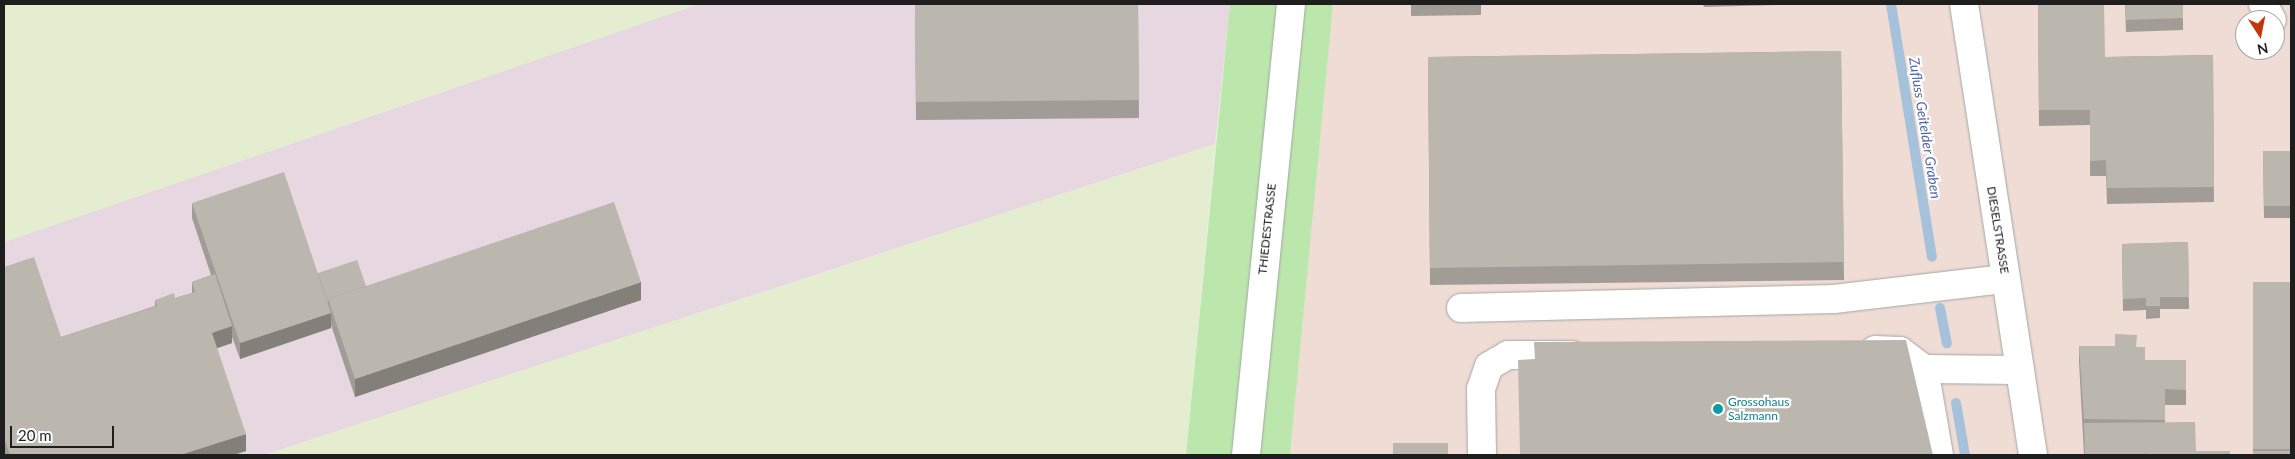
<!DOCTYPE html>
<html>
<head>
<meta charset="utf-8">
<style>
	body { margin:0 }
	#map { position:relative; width:2295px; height:459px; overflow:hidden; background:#efeee4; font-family:Lato,sans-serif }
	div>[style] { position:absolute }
	.commercial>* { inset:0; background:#efdcd4 }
	.industrial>* { inset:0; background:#e7d7e0 }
	.farmland>* { inset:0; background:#e4edd0 }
	.grass>* { inset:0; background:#bbe7ac }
	.stream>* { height:10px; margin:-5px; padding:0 5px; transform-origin:5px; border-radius:5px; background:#a6c2db }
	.roads { filter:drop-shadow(0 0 1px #a5a5a5) drop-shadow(0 0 1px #a5a5a5) }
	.minor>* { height:28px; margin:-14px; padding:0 14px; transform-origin:14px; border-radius:14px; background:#fff }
	.wall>* { inset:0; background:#a19d96 }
	.shaded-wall>* { inset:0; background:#83807a }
	.building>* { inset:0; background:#bbb7ae }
	.dots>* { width:14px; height:14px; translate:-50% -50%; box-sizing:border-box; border:2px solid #fff; border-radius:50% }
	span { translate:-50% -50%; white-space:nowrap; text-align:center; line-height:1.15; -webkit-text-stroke:4.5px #fff; paint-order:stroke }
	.street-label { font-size:12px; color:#1e1e1e }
	.culture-label { font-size:12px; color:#0d838f }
	.left { translate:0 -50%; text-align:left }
	.water-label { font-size:14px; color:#4e66aa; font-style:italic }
	.frame { position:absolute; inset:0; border:5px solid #1e1e1e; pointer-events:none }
	.north { position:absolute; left:2235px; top:10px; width:50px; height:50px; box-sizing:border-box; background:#fff; border:1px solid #a5a5a5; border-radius:50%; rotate:169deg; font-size:14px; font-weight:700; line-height:20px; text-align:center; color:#1e1e1e }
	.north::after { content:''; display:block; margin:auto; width:18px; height:22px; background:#c43608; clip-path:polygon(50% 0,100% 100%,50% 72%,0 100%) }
	.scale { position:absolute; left:10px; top:426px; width:104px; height:22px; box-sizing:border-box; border:2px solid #1e1e1e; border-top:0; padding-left:6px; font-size:15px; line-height:18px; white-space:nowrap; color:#1e1e1e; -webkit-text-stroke:4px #fff; paint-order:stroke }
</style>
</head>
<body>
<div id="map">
	<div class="commercial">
		<div style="clip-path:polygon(evenodd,1333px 4px,2291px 4px,2291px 455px,1290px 455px,1333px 4px,2245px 20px,2275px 20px,2275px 50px,2245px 50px,2245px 20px)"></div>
	</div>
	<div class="industrial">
		<div style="clip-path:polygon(699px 4px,1230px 4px,1215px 144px,264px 455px,4px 455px,4px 242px)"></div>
	</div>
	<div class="farmland">
		<div style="clip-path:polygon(4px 4px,699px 4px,4px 242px)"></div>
		<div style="clip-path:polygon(1215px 144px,1186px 455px,264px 455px)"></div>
	</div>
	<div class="grass">
		<div style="clip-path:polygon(1230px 4px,1333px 4px,1290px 455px,1186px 455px)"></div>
	</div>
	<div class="stream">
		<div style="left:1891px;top:4px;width:256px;rotate:80.8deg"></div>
		<div style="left:1940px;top:308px;width:36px;rotate:79deg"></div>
		<div style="left:1956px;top:403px;width:53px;rotate:80.2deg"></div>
	</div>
	<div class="roads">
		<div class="minor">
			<div style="left:1964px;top:4px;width:456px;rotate:81.3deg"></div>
			<div style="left:2263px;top:4px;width:18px;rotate:61deg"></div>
			<div style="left:1461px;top:308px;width:373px;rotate:-1.4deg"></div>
			<div style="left:1834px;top:299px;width:172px;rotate:-6.7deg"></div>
			<div style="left:1875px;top:350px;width:25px;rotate:2deg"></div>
			<div style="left:1900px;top:351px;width:30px;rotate:37deg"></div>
			<div style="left:1924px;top:369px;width:87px;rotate:80.1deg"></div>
			<div style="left:1924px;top:369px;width:96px;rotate:0.6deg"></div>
			<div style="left:1246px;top:455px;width:453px;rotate:-84.3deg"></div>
			<div style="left:1482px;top:455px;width:66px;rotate:-90.9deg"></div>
			<div style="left:1481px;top:389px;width:24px;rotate:-71deg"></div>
			<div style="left:1489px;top:366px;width:22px;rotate:-30deg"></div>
			<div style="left:1508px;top:355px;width:64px"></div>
		</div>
	</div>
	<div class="wall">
		<div style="clip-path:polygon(915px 4px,1138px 4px,1139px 118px,916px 120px)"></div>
		<div style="clip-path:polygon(1411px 4px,1481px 4px,1481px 15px,1411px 16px)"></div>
		<div style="clip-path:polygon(1703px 4px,1777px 4px,1777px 5px,1704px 7px)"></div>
		<div style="clip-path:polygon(2038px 4px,2105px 57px,2213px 55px,2214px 202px,2107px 204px,2106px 176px,2090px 176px,2090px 125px,2039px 126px)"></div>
		<div style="clip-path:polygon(2125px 4px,2183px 4px,2183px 30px,2126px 32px)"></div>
		<div style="clip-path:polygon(1841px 51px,1844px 280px,1430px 285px,1428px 57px)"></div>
		<div style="clip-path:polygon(2263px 151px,2291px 151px,2291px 218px,2264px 218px)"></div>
		<div style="clip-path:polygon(192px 203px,318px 273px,366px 286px,641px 300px,355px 397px,331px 325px,331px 328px,240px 359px,232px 337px,232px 343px,217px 348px,246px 451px,233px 455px,4px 455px,4px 267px,61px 337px,155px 306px,155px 300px,175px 298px,192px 293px,192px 282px,211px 275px,192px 218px)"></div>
		<div style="clip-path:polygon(2188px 242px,2189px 309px,2160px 309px,2160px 318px,2146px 319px,2146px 310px,2123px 311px,2122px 244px)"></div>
		<div style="clip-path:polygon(2253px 282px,2291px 282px,2291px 455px,2253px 455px)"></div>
		<div style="clip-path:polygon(2079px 346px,2137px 347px,2145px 360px,2186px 360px,2186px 405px,2165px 405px,2165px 423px,2196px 451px,2230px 455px,2084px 455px,2079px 362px)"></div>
	</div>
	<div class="shaded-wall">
		<div style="clip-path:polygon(641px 282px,641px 300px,355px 397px,355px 379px)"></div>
		<div style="clip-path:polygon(331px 313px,331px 328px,240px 359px,240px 343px)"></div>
		<div style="clip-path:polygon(232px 326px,232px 343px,212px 350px,212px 333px)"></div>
		<div style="clip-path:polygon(246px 434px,246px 451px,233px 455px,180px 455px)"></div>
	</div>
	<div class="building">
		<div style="clip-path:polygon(915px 4px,1138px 4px,1139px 100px,916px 102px)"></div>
		<div style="clip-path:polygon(2038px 4px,2104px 4px,2105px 57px,2213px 55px,2214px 187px,2107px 188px,2106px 160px,2090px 161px,2090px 110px,2039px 110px)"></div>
		<div style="clip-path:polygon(2125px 4px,2183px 4px,2183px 18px,2126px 20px)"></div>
		<div style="clip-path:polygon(1841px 51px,1844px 262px,1430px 268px,1428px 57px)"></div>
		<div style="clip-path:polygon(2263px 151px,2291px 151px,2291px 206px,2264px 206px)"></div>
		<div style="clip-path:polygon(284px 172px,331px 313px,240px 343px,192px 203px)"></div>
		<div style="clip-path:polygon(614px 202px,641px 282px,355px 379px,328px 299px)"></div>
		<div style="clip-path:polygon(2188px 242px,2189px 297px,2160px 297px,2160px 306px,2146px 306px,2146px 298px,2123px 299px,2122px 244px)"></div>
		<div style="clip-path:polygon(34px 257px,61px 337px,157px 306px,155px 300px,174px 293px,175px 298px,195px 292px,192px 282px,215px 274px,232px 326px,212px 333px,246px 434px,180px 455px,10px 455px,4px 438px,4px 267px)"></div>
		<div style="clip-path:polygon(357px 260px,366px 286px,328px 299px,328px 303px,318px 273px)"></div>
		<div style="clip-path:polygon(2253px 282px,2291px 282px,2291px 449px,2253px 449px)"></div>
		<div style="clip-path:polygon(2115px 334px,2137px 335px,2136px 347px,2145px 347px,2145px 360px,2186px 360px,2186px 390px,2165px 389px,2165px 420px,2084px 419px,2079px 346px,2115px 346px)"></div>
		<div style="clip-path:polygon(1906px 340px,1933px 455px,1520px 455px,1518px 360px,1535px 359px,1534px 342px)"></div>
		<div style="clip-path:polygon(2195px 422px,2196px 451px,2146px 451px,2146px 455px,2085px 455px,2084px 423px)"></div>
		<div style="clip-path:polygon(1393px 443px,1448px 443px,1448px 455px,1393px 455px)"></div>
		<div style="clip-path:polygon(2146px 451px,2230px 451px,2230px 455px,2147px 455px)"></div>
		<div style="clip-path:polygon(2253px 451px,2291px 451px,2291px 455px,2253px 455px)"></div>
	</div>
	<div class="dots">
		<div style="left:1718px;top:409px;background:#0f9aa8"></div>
	</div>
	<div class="street-label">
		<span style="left:1267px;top:229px;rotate:-84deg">THIEDESTRASSE</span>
		<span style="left:1998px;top:230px;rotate:81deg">DIESELSTRASSE</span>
	</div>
	<div class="culture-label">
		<span class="left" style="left:1728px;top:409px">Grossohaus<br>Salzmann</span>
	</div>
	<div class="water-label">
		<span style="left:1925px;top:128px;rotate:81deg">Zufluss Geitelder Graben</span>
	</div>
	<div class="frame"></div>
	<div class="north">N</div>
	<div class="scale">20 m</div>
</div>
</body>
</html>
